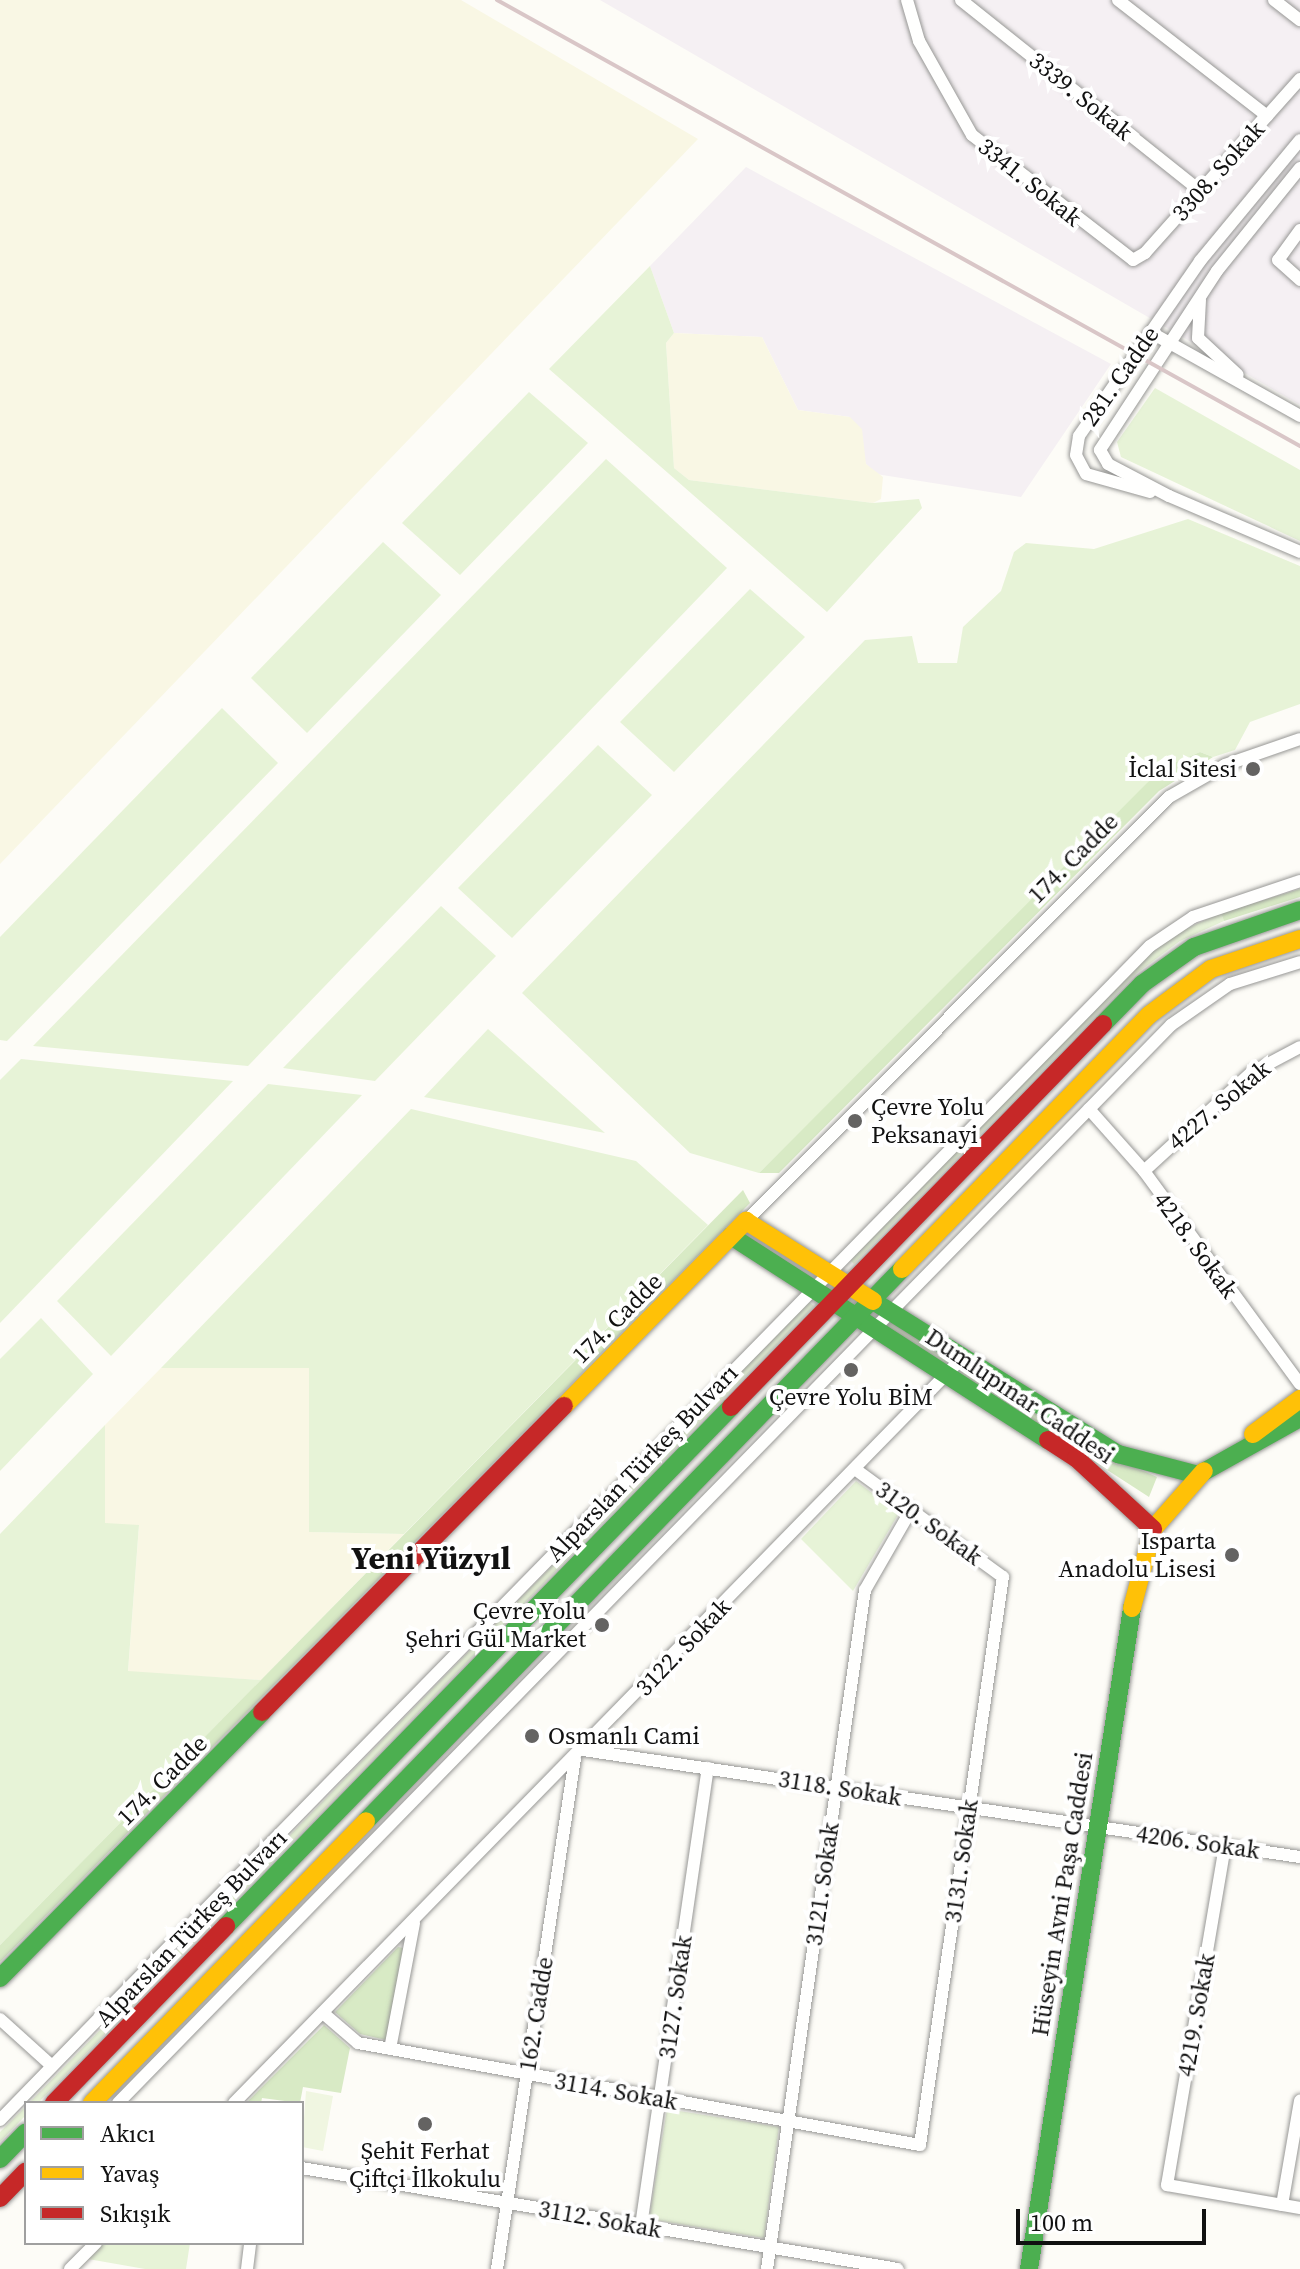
<!DOCTYPE html>
<html>
<head>
<meta charset="utf-8">
<style>
	body { margin:0 }
	#map { position:relative; width:1300px; height:2269px; overflow:hidden; background:#fdfcf7; font-family:"Source Serif 4",serif }
	div>[style] { position:absolute }
	.industrial>* { inset:0; background:#f5f0f3 }
	.farmland>* { inset:0; background:#f9f7e4 }
	.green>* { inset:0; background:#e7f3d7 }
	.forest>* { inset:0; background:#d8eac5 }
	.pitch>* { inset:0; background:#f0f6e1 }
	.roads { filter:drop-shadow(0 0 2px #979795) drop-shadow(0 0 2px #979795) }
	.street>* { height:12px; margin:-6px; padding:0 6px; transform-origin:6px; border-radius:6px; background:#fffffe }
	.fast>* { height:18px; margin:-9px; padding:0 9px; transform-origin:9px; border-radius:9px; background:#4caf50 }
	.slow>* { height:18px; margin:-9px; padding:0 9px; transform-origin:9px; border-radius:9px; background:#ffc107 }
	.jam>* { height:18px; margin:-9px; padding:0 9px; transform-origin:9px; border-radius:9px; background:#c62828 }
	.rail>* { height:4px; margin:-2px; padding:0 2px; transform-origin:2px; border-radius:2px; background:#d9c6c7 }
	.dots>* { width:22px; height:22px; translate:-50% -50%; box-sizing:border-box; border:4px solid #fff; border-radius:50% }
	span { translate:-50% -50%; white-space:nowrap; text-align:center; line-height:1.15; -webkit-text-stroke:8px #fff; paint-order:stroke }
	.street-label { font-size:24px; color:#111 }
	.poi-label { font-size:24px; color:#111 }
	.right { translate:-100% -50%; text-align:right }
	.left { translate:0 -50%; text-align:left }
	.district-label { font-size:32px; color:#111; font-weight:700 }
	.legend { position:absolute; left:24px; top:2101px; width:280px; height:144px; box-sizing:border-box; background:#fff; border:2px solid #a0a0a0; margin:0; padding:10px 14px; list-style:none; font-size:24px; color:#111 }
	.legend li { display:flex; align-items:center; gap:16px; height:40px }
	.legend b { width:40px; border:2px solid #a0a0a0 }
	.scale { position:absolute; left:1016px; top:2209px; width:190px; height:36px; box-sizing:border-box; border:4px solid #111; border-top:0; padding-left:10px; font-size:24px; line-height:28px; white-space:nowrap; color:#111; -webkit-text-stroke:6px #fff; paint-order:stroke }
</style>
</head>
<body>
<div id="map">
	<div class="industrial">
		<div style="clip-path:polygon(600px 0,1300px 0,1300px 405px)"></div>
		<div style="clip-path:polygon(746px 167px,1111px 364px,1021px 497px,876px 474px,866px 464px,850px 417px,798px 410px,762px 337px,674px 333px,650px 266px)"></div>
	</div>
	<div class="farmland">
		<div style="clip-path:polygon(0 0,461px 0,698px 139px,0 864px)"></div>
		<div style="clip-path:polygon(674px 333px,762px 337px,798px 410px,850px 417px,862px 429px,866px 464px,883px 477px,881px 499px,873px 503px,689px 480px,674px 468px,666px 343px)"></div>
		<div style="clip-path:polygon(161px 1368px,309px 1368px,309px 1532px,404px 1534px,261px 1680px,128px 1672px,139px 1526px,105px 1524px,105px 1425px)"></div>
	</div>
	<div class="green">
		<div style="clip-path:polygon(650px 266px,674px 333px,666px 343px,674px 468px,689px 480px,873px 503px,919px 499px,922px 508px,827px 612px,549px 369px)"></div>
		<div style="clip-path:polygon(1155px 388px,1300px 470px,1300px 541px,1121px 457px,1117px 442px)"></div>
		<div style="clip-path:polygon(529px 392px,588px 443px,460px 575px,402px 523px)"></div>
		<div style="clip-path:polygon(606px 459px,727px 568px,248px 1066px,33px 1046px)"></div>
		<div style="clip-path:polygon(1188px 519px,1300px 566px,1300px 704px,1250px 722px,1235px 750px,1213px 757px,1200px 752px,1167px 766px,759px 1173px,690px 1153px,522px 993px,865px 640px,912px 636px,918px 663px,957px 663px,963px 627px,1001px 591px,1014px 552px,1026px 543px,1094px 549px)"></div>
		<div style="clip-path:polygon(383px 542px,441px 595px,307px 733px,251px 678px)"></div>
		<div style="clip-path:polygon(750px 589px,805px 637px,674px 772px,620px 722px)"></div>
		<div style="clip-path:polygon(222px 708px,278px 763px,7px 1041px,0 1040px,0 937px)"></div>
		<div style="clip-path:polygon(598px 745px,652px 795px,512px 938px,458px 888px)"></div>
		<div style="clip-path:polygon(441px 906px,496px 956px,375px 1081px,283px 1068px)"></div>
		<div style="clip-path:polygon(1221px 913px,1224px 921px,1180px 941px,1137px 973px,854px 1264px,850px 1260px,1151px 953px,1183px 930px)"></div>
		<div style="clip-path:polygon(488px 1029px,605px 1133px,424px 1097px)"></div>
		<div style="clip-path:polygon(21px 1059px,233px 1081px,0 1323px,0 1080px)"></div>
		<div style="clip-path:polygon(268px 1084px,362px 1095px,111px 1356px,57px 1301px)"></div>
		<div style="clip-path:polygon(411px 1109px,636px 1161px,708px 1225px,404px 1534px,309px 1532px,309px 1368px,161px 1368px)"></div>
		<div style="clip-path:polygon(809px 1302px,814px 1306px,38px 2103px,29px 2103px)"></div>
		<div style="clip-path:polygon(41px 1318px,93px 1374px,0 1471px,0 1359px)"></div>
		<div style="clip-path:polygon(105px 1425px,105px 1523px,139px 1525px,128px 1671px,261px 1680px,0 1945px,0 1534px)"></div>
		<div style="clip-path:polygon(856px 1481px,899px 1513px,853px 1591px,801px 1539px)"></div>
		<div style="clip-path:polygon(26px 2106px,26px 2115px,0 2142px,0 2132px)"></div>
		<div style="clip-path:polygon(667px 2109px,779px 2127px,764px 2238px,649px 2219px)"></div>
		<div style="clip-path:polygon(103px 2243px,190px 2243px,186px 2269px,145px 2269px,88px 2259px)"></div>
	</div>
	<div class="forest">
		<div style="clip-path:polygon(1200px 752px,1213px 757px,1159px 791px,779px 1173px,759px 1173px,1147px 783px,1167px 766px)"></div>
		<div style="clip-path:polygon(1300px 889px,1300px 897px,1224px 921px,1221px 913px)"></div>
		<div style="clip-path:polygon(743px 1190px,750px 1203px,0 1962px,0 1945px)"></div>
		<div style="clip-path:polygon(892px 1322px,950px 1358px,944px 1365px,886px 1326px)"></div>
		<div style="clip-path:polygon(965px 1368px,1087px 1446px,1157px 1477px,1149px 1497px,959px 1374px)"></div>
		<div style="clip-path:polygon(398px 1947px,403px 1948px,386px 2040px,360px 2034px,335px 2012px)"></div>
		<div style="clip-path:polygon(324px 2025px,350px 2048px,341px 2093px,303px 2087px,300px 2103px,262px 2098px,261px 2103px,246px 2103px)"></div>
	</div>
	<div class="pitch">
		<div style="clip-path:polygon(306px 2091px,333px 2096px,323px 2151px,302px 2147px)"></div>
	</div>
	<div class="roads">
		<div class="street">
			<div style="left:907px;top:0;width:43px;rotate:73.7deg"></div>
			<div style="left:919px;top:41px;width:108px;rotate:60.6deg"></div>
			<div style="left:972px;top:135px;width:204px;rotate:37.8deg"></div>
			<div style="left:1133px;top:260px;width:14px;rotate:-30deg"></div>
			<div style="left:1145px;top:253px;width:233px;rotate:-48.3deg"></div>
			<div style="left:961px;top:0;width:306px;rotate:38.6deg"></div>
			<div style="left:1118px;top:0;width:189px;rotate:37.9deg"></div>
			<div style="left:1274px;top:0;width:33px;rotate:38deg"></div>
			<div style="left:1300px;top:168px;width:132px;rotate:128.9deg"></div>
			<div style="left:1217px;top:271px;width:214px;rotate:123.2deg"></div>
			<div style="left:1100px;top:450px;width:16px;rotate:60deg"></div>
			<div style="left:1108px;top:464px;width:69px;rotate:27.7deg"></div>
			<div style="left:1169px;top:496px;width:142px;rotate:23.1deg"></div>
			<div style="left:1300px;top:230px;width:37px;rotate:126deg"></div>
			<div style="left:1278px;top:260px;width:30px;rotate:42deg"></div>
			<div style="left:1200px;top:300px;width:38px;rotate:93deg"></div>
			<div style="left:1198px;top:338px;width:54px;rotate:42.8deg"></div>
			<div style="left:1150px;top:332px;width:172px;rotate:29.2deg"></div>
			<div style="left:1150px;top:492px;width:66px;rotate:-164.3deg"></div>
			<div style="left:1086px;top:474px;width:21px;rotate:-118deg"></div>
			<div style="left:1076px;top:455px;width:19px;rotate:-81deg"></div>
			<div style="left:1079px;top:436px;width:213px;rotate:-55.3deg"></div>
			<div style="left:1200px;top:261px;width:157px;rotate:-50.4deg"></div>
			<div style="left:1089px;top:1109px;width:83px;rotate:48.4deg"></div>
			<div style="left:1144px;top:1171px;width:264px;rotate:53.8deg"></div>
			<div style="left:1144px;top:1171px;width:145px;rotate:-42.5deg"></div>
			<div style="left:1251px;top:1073px;width:55px;rotate:-28deg"></div>
			<div style="left:746px;top:1221px;width:599px;rotate:-45.07deg"></div>
			<div style="left:1169px;top:797px;width:64px;rotate:-29.7deg"></div>
			<div style="left:1225px;top:765px;width:79px;rotate:-19.1deg"></div>
			<div style="left:583px;top:1750px;width:725px;rotate:8.49deg"></div>
			<div style="left:1225px;top:1846px;width:344px;rotate:99.7deg"></div>
			<div style="left:1167px;top:2185px;width:135px;rotate:9.8deg"></div>
			<div style="left:118px;top:1999px;width:24px;rotate:135deg"></div>
			<div style="left:101px;top:2016px;width:1498px;rotate:-45.57deg"></div>
			<div style="left:1150px;top:946px;width:52px;rotate:-34deg"></div>
			<div style="left:1193px;top:917px;width:113px;rotate:-18.6deg"></div>
			<div style="left:323px;top:2013px;width:46px;rotate:40.6deg"></div>
			<div style="left:358px;top:2043px;width:571px;rotate:10.29deg"></div>
			<div style="left:920px;top:2145px;width:574px;rotate:-81.69deg"></div>
			<div style="left:1003px;top:1577px;width:183px;rotate:-143.9deg"></div>
			<div style="left:0;top:2019px;width:70px;rotate:42.1deg"></div>
			<div style="left:390px;top:2049px;width:128px;rotate:-79.2deg"></div>
			<div style="left:118px;top:2103px;width:1507px;rotate:-45.67deg"></div>
			<div style="left:1171px;top:1025px;width:72px;rotate:-34.8deg"></div>
			<div style="left:1230px;top:984px;width:73px;rotate:-17.4deg"></div>
			<div style="left:234px;top:2103px;width:1040px;rotate:-45.66deg"></div>
			<div style="left:0;top:2120px;width:145px;rotate:-45.8deg"></div>
			<div style="left:302px;top:2168px;width:604px;rotate:9.62deg"></div>
			<div style="left:1282px;top:2205px;width:106px;rotate:-80.2deg"></div>
			<div style="left:641px;top:2226px;width:463px;rotate:-81.7deg"></div>
			<div style="left:70px;top:2269px;width:37px;rotate:-45deg"></div>
			<div style="left:247px;top:2269px;width:26px;rotate:-83deg"></div>
			<div style="left:497px;top:2269px;width:517px;rotate:-81.32deg"></div>
			<div style="left:767px;top:2269px;width:686px;rotate:-81.79deg"></div>
			<div style="left:865px;top:1590px;width:92px;rotate:-60.1deg"></div>
		</div>
		<div class="fast">
			<div style="left:1103px;top:1024px;width:56px;rotate:-45.7deg"></div>
			<div style="left:1142px;top:984px;width:64px;rotate:-35.4deg"></div>
			<div style="left:1194px;top:947px;width:112px;rotate:-19.2deg"></div>
			<div style="left:731px;top:1236px;width:377px;rotate:32.8deg"></div>
			<div style="left:873px;top:1301px;width:289px;rotate:32deg"></div>
			<div style="left:1118px;top:1454px;width:83px;rotate:14.7deg"></div>
			<div style="left:1198px;top:1475px;width:117px;rotate:-29.2deg"></div>
			<div style="left:366px;top:1821px;width:769px;rotate:-45.84deg"></div>
			<div style="left:226px;top:1926px;width:724px;rotate:-45.78deg"></div>
			<div style="left:0;top:1978px;width:373px;rotate:-45.4deg"></div>
			<div style="left:0;top:2159px;width:37px;rotate:-46deg"></div>
			<div style="left:1029px;top:2269px;width:669px;rotate:-81.14deg"></div>
		</div>
		<div class="slow">
			<div style="left:902px;top:1269px;width:354px;rotate:-45.8deg"></div>
			<div style="left:1149px;top:1015px;width:77px;rotate:-36.6deg"></div>
			<div style="left:1211px;top:969px;width:94px;rotate:-18.6deg"></div>
			<div style="left:564px;top:1406px;width:260px;rotate:-45.5deg"></div>
			<div style="left:746px;top:1221px;width:150px;rotate:32.2deg"></div>
			<div style="left:1253px;top:1434px;width:59px;rotate:-36.7deg"></div>
			<div style="left:1132px;top:1608px;width:82px;rotate:-75.1deg"></div>
			<div style="left:1153px;top:1529px;width:77px;rotate:-48.7deg"></div>
			<div style="left:92px;top:2103px;width:393px;rotate:-45.8deg"></div>
		</div>
		<div class="jam">
			<div style="left:731px;top:1407px;width:534px;rotate:-45.83deg"></div>
			<div style="left:1048px;top:1440px;width:33px;rotate:33deg"></div>
			<div style="left:1076px;top:1458px;width:105px;rotate:42.7deg"></div>
			<div style="left:262px;top:1712px;width:430px;rotate:-45.4deg"></div>
			<div style="left:54px;top:2103px;width:247px;rotate:-45.8deg"></div>
			<div style="left:0;top:2198px;width:37px;rotate:-46deg"></div>
		</div>
	</div>
	<div class="rail">
		<div style="left:497px;top:0;width:919px;rotate:29.05deg"></div>
	</div>
	<div class="dots">
		<div style="left:1253px;top:769px;background:#646362"></div>
		<div style="left:855px;top:1121px;background:#646362"></div>
		<div style="left:851px;top:1370px;background:#646362"></div>
		<div style="left:1232px;top:1555px;background:#646362"></div>
		<div style="left:602px;top:1625px;background:#646362"></div>
		<div style="left:532px;top:1736px;background:#646362"></div>
		<div style="left:425px;top:2124px;background:#646362"></div>
	</div>
	<div class="street-label">
		<span style="left:1081px;top:96px;rotate:39deg">3339. Sokak</span>
		<span style="left:1218px;top:171px;rotate:-48deg">3308. Sokak</span>
		<span style="left:1030px;top:182px;rotate:39deg">3341. Sokak</span>
		<span style="left:1120px;top:376px;rotate:-55deg">281. Cadde</span>
		<span style="left:1073px;top:858px;rotate:-45deg">174. Cadde</span>
		<span style="left:1219px;top:1105px;rotate:-40deg">4227. Sokak</span>
		<span style="left:1196px;top:1245px;rotate:54deg">4218. Sokak</span>
		<span style="left:617px;top:1318px;rotate:-45deg">174. Cadde</span>
		<span style="left:1020px;top:1396px;rotate:34deg">Dumlupınar Caddesi</span>
		<span style="left:642px;top:1463px;rotate:-46deg">Alparslan Türkeş Bulvarı</span>
		<span style="left:929px;top:1523px;rotate:36deg">3120. Sokak</span>
		<span style="left:683px;top:1647px;rotate:-46deg">3122. Sokak</span>
		<span style="left:162px;top:1780px;rotate:-45deg">174. Cadde</span>
		<span style="left:840px;top:1788px;rotate:9deg">3118. Sokak</span>
		<span style="left:1198px;top:1842px;rotate:8deg">4206. Sokak</span>
		<span style="left:961px;top:1861px;rotate:-82deg">3131. Sokak</span>
		<span style="left:822px;top:1884px;rotate:-82deg">3121. Sokak</span>
		<span style="left:1062px;top:1894px;rotate:-81deg">Hüseyin Avni Paşa Caddesi</span>
		<span style="left:191px;top:1928px;rotate:-46deg">Alparslan Türkeş Bulvarı</span>
		<span style="left:675px;top:1997px;rotate:-82deg">3127. Sokak</span>
		<span style="left:536px;top:2014px;rotate:-81deg">162. Cadde</span>
		<span style="left:1196px;top:2015px;rotate:-80deg">4219. Sokak</span>
		<span style="left:616px;top:2091px;rotate:10deg">3114. Sokak</span>
		<span style="left:600px;top:2219px;rotate:10deg">3112. Sokak</span>
	</div>
	<div class="poi-label">
		<span class="right" style="left:1237px;top:769px">İclal Sitesi</span>
		<span class="left" style="left:871px;top:1121px">Çevre Yolu<br>Peksanayi</span>
		<span style="left:851px;top:1397px">Çevre Yolu BİM</span>
		<span class="right" style="left:1216px;top:1555px">Isparta<br>Anadolu Lisesi</span>
		<span class="right" style="left:586px;top:1625px">Çevre Yolu<br>Şehri Gül Market</span>
		<span class="left" style="left:548px;top:1736px">Osmanlı Cami</span>
		<span style="left:425px;top:2165px">Şehit Ferhat<br>Çiftçi İlkokulu</span>
	</div>
	<div class="district-label">
		<span style="left:431px;top:1558px">Yeni Yüzyıl</span>
	</div>
	<ul class="legend">
	<li><b style="height:10px;background:#4caf50"></b>Akıcı</li>
	<li><b style="height:10px;background:#ffc107"></b>Yavaş</li>
	<li><b style="height:10px;background:#c62828"></b>Sıkışık</li>
	</ul>
	<div class="scale">100 m</div>
</div>
</body>
</html>
